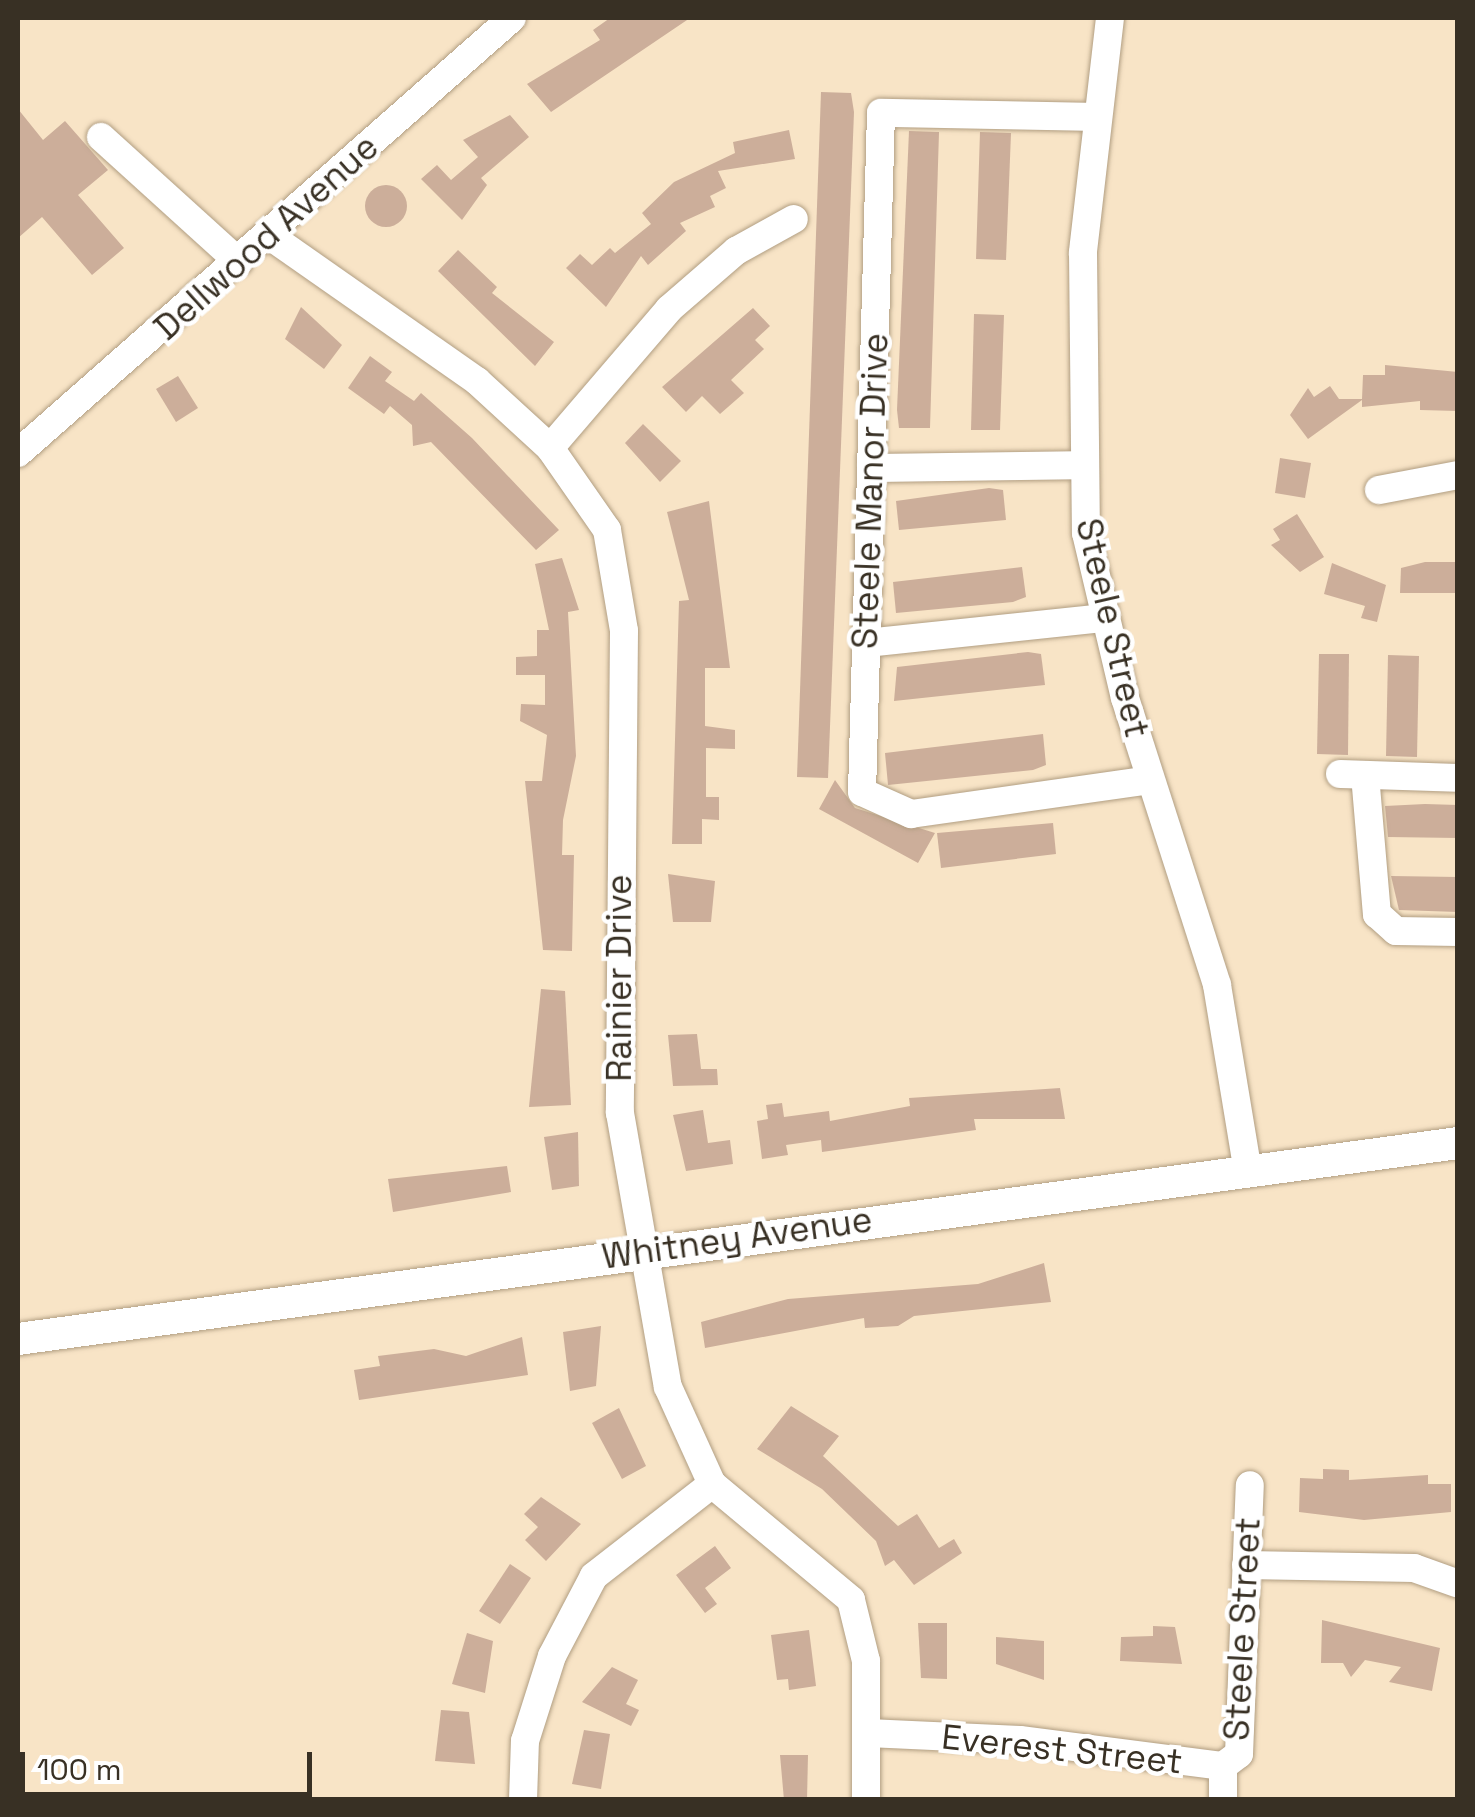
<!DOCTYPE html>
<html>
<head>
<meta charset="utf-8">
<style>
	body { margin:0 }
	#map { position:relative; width:1475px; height:1817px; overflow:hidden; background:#f8e4c6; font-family:"Space Grotesk",sans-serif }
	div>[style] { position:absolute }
	.building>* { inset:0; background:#ccae9a }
	.round { border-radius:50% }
	.roads { filter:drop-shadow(0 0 2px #b19e82) drop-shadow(0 0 2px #b19e82) }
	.minor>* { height:28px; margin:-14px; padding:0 14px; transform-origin:14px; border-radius:14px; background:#fff }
	.major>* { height:32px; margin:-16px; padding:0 16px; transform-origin:16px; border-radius:16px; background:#fff }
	span { translate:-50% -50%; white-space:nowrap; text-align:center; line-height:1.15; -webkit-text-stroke:9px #fff; paint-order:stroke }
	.street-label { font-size:35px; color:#383024 }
	.frame { position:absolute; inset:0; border:20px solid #383024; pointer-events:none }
	.scale { position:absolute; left:20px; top:1752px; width:292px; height:45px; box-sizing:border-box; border:5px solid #383024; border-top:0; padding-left:12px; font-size:30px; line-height:35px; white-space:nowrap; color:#383024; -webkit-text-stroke:8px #fff; paint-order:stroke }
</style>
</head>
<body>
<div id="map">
	<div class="building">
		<div style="clip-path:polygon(610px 18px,690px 18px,551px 112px,527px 84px,600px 40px,593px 30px)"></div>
		<div style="clip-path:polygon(821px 92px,851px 93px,854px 112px,828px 778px,797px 777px)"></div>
		<div style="clip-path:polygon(18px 109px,43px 140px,65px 121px,108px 170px,78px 195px,124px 248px,92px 275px,42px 217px,18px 238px)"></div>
		<div style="clip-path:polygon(510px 115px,529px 137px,481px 178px,487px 185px,462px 220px,421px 179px,437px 165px,451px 180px,478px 157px,463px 140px)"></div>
		<div style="clip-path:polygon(789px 130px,795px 159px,718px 171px,726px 188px,710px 196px,715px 207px,680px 223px,686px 231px,648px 265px,641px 256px,606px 307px,566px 268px,580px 254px,592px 265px,610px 248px,615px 253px,651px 224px,642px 213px,674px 182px,735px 153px,733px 142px)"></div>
		<div style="clip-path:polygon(909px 131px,939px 132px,930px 428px,899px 428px,897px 410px)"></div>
		<div style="clip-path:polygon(980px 132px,1011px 133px,1006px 260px,976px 259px)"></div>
		<div class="round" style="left:365px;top:185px;width:42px;height:42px"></div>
		<div style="clip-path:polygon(458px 250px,497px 287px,492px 293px,554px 342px,535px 366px,438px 271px)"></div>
		<div style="clip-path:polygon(301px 307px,342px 345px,324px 369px,285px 339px)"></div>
		<div style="clip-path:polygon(753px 308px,770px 326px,755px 340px,764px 349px,731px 380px,744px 393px,720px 414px,702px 396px,686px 412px,662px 387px)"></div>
		<div style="clip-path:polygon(974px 314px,1004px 315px,1000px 430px,971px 430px)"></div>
		<div style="clip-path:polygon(370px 356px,392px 372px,385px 381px,414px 401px,421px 393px,472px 438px,559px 530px,536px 550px,431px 442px,413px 446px,412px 425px,390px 406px,384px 414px,348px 388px)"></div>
		<div style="clip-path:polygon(1385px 365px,1458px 372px,1458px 411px,1420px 410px,1420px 401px,1362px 407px,1362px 400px,1308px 439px,1290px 415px,1308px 388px,1314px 397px,1330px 386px,1339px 399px,1362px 399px,1363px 375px,1385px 375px)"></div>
		<div style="clip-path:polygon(178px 376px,198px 408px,176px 422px,156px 389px)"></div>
		<div style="clip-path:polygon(643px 424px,681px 461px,660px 482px,625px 443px)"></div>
		<div style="clip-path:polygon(1280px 458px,1311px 463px,1305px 498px,1275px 493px)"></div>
		<div style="clip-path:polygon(989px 488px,1003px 490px,1006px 520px,899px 530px,896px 501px)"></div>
		<div style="clip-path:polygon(709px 501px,730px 668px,705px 668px,705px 726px,735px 730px,735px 749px,706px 748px,706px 797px,719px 797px,719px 820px,702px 819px,702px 844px,672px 844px,679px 601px,689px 600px,667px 512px)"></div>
		<div style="clip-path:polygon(1297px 514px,1324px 557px,1300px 572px,1271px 545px,1280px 540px,1273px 529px)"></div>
		<div style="clip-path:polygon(562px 558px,579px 610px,568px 612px,576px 756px,563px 820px,562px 855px,574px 855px,572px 951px,543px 950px,525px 781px,542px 781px,547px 735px,520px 721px,521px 704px,545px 705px,545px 675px,516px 675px,516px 657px,537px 656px,537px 630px,549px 630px,535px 564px)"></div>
		<div style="clip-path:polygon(1425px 562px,1458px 562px,1458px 593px,1400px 593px,1401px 568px)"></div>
		<div style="clip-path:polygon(1332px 563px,1386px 585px,1377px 622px,1361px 618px,1365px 606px,1324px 594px)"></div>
		<div style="clip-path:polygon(1022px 567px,1026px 597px,1013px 602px,896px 613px,893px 582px)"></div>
		<div style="clip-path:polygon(1028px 652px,1041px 654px,1045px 685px,894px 701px,897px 667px)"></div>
		<div style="clip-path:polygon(1319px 654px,1349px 654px,1348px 755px,1317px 754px)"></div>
		<div style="clip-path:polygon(1388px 655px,1419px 656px,1417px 757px,1386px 756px)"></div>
		<div style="clip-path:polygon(1043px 734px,1046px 765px,1033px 770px,888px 785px,885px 753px)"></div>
		<div style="clip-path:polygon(835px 780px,855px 808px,935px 833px,918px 863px,819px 809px)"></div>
		<div style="clip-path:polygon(1425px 804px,1458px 805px,1458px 838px,1388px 837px,1385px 806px)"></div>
		<div style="clip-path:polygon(1053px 823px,1056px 854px,941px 868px,937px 833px)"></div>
		<div style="clip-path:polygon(668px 874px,715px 881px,711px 922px,673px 922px)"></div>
		<div style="clip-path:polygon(1391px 876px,1458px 877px,1458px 912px,1399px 910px)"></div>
		<div style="clip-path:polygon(541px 989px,565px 991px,571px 1105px,529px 1107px)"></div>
		<div style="clip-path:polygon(697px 1034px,701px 1069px,717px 1069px,718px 1085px,673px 1086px,668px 1035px)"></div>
		<div style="clip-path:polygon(1060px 1088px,1065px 1119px,974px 1119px,976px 1130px,822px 1152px,821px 1140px,786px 1145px,788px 1155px,762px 1159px,757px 1121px,768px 1119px,766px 1105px,782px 1103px,784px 1117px,829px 1111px,830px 1121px,910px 1106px,909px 1098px)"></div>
		<div style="clip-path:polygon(703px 1110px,708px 1143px,730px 1140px,733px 1164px,686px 1171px,673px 1115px)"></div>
		<div style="clip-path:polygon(578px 1132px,579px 1186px,552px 1190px,544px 1137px)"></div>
		<div style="clip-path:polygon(507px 1166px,511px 1192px,393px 1212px,388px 1179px)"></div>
		<div style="clip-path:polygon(1044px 1263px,1051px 1302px,914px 1316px,898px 1326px,865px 1328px,864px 1318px,705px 1348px,701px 1322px,788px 1299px,978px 1284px)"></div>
		<div style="clip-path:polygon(601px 1326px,596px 1386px,570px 1391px,563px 1332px)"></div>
		<div style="clip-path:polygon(522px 1337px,528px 1375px,359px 1400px,354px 1370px,380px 1366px,378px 1356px,434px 1349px,466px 1356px)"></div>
		<div style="clip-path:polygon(791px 1406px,839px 1436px,823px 1456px,898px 1526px,917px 1514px,939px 1548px,954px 1539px,962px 1553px,914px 1585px,894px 1560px,885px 1566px,876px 1541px,822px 1489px,757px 1449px)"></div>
		<div style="clip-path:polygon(619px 1408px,646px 1466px,622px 1479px,592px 1423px)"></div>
		<div style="clip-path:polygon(1323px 1469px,1349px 1470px,1349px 1480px,1428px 1475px,1428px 1484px,1451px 1484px,1451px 1512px,1364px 1520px,1299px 1512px,1300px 1478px,1323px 1479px)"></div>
		<div style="clip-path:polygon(541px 1497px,581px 1524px,546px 1561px,525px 1540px,538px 1527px,524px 1514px)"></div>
		<div style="clip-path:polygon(715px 1546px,731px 1568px,705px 1588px,717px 1604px,705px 1613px,676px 1575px)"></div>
		<div style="clip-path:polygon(510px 1564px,531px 1578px,500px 1624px,479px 1611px)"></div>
		<div style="clip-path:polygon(1322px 1620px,1440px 1648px,1432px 1691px,1389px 1682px,1401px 1667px,1365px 1660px,1351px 1677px,1343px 1663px,1321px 1663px)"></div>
		<div style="clip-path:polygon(918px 1623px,947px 1623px,947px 1679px,921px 1678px)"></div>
		<div style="clip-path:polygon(1153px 1626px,1175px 1627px,1182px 1664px,1120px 1661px,1121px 1637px,1153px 1636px)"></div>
		<div style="clip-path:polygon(809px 1630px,816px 1686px,789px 1690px,788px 1679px,777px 1680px,771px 1635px)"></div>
		<div style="clip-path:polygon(467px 1633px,493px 1641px,485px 1693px,452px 1684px)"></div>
		<div style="clip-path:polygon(996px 1637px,1044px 1641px,1044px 1680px,996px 1664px)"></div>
		<div style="clip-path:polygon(612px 1667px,638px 1680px,626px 1704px,639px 1710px,631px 1726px,582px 1702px)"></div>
		<div style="clip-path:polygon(441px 1710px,469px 1712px,475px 1764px,435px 1761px)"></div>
		<div style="clip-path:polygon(584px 1730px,610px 1734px,601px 1789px,572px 1784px)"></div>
		<div style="clip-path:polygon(780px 1755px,808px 1755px,807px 1800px,784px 1800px)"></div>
	</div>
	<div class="roads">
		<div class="minor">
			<div style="left:1110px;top:18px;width:237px;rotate:96.6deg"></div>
			<div style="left:1083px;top:253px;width:280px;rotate:89.4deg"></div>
			<div style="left:1086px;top:533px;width:170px;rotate:76.7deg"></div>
			<div style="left:1125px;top:698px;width:301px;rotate:72.2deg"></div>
			<div style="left:1217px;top:985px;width:183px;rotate:80.6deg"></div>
			<div style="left:1097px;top:117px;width:216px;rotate:-178.9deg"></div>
			<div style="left:881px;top:113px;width:679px;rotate:91.6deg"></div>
			<div style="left:862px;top:792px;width:54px;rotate:24.2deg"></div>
			<div style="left:911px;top:814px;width:241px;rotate:-8.1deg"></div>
			<div style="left:101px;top:137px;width:186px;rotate:42.2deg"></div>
			<div style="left:270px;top:236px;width:253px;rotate:35deg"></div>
			<div style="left:477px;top:381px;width:99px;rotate:42.5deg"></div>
			<div style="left:550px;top:448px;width:100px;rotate:55.2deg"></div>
			<div style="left:607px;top:530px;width:102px;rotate:80.4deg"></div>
			<div style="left:624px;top:631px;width:482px;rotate:90.5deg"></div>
			<div style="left:620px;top:1113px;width:278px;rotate:80.1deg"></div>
			<div style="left:668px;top:1387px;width:107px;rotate:65.6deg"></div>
			<div style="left:712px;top:1484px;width:181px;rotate:39.8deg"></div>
			<div style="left:851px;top:1600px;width:63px;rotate:76.2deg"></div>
			<div style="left:866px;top:1661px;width:139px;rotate:90deg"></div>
			<div style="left:550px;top:448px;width:183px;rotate:-49.4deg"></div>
			<div style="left:669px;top:309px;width:89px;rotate:-40.9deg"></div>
			<div style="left:736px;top:251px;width:66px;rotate:-28.9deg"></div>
			<div style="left:18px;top:453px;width:658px;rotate:-41.37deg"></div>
			<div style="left:871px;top:468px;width:209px;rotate:-0.8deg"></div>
			<div style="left:1379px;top:490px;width:80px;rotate:-10.8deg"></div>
			<div style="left:866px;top:643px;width:238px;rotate:-6deg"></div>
			<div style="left:1340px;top:774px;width:118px;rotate:1.9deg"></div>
			<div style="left:1365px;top:775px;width:140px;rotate:85.1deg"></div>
			<div style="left:1377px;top:914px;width:25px;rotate:42deg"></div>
			<div style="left:1396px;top:931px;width:62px;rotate:0.9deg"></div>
			<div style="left:1246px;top:1565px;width:168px;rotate:1deg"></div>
			<div style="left:1414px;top:1568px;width:45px;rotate:19.7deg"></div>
			<div style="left:868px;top:1733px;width:152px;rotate:2.6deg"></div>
			<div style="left:1020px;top:1740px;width:205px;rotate:7.3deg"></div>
			<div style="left:1223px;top:1766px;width:20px;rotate:-37deg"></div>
			<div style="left:1239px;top:1754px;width:269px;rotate:-87.7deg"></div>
			<div style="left:523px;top:1800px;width:59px;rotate:-88.1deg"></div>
			<div style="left:525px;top:1741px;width:89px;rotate:-72.4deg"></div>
			<div style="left:552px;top:1656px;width:90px;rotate:-62.3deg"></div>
			<div style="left:594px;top:1576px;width:150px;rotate:-37.9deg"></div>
			<div style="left:1223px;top:1800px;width:34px;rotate:-90deg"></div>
		</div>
		<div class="major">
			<div style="left:18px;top:1339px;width:1453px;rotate:-7.75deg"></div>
		</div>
	</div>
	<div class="street-label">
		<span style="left:266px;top:237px;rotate:-42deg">Dellwood Avenue</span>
		<span style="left:870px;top:491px;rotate:-88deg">Steele Manor Drive</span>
		<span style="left:1113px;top:628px;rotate:77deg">Steele Street</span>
		<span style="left:619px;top:978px;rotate:-90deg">Rainier Drive</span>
		<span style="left:737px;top:1238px;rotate:-8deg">Whitney Avenue</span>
		<span style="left:1242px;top:1629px;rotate:-87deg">Steele Street</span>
		<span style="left:1062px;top:1749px;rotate:6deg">Everest Street</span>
	</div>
	<div class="frame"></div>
	<div class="scale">100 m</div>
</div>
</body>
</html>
